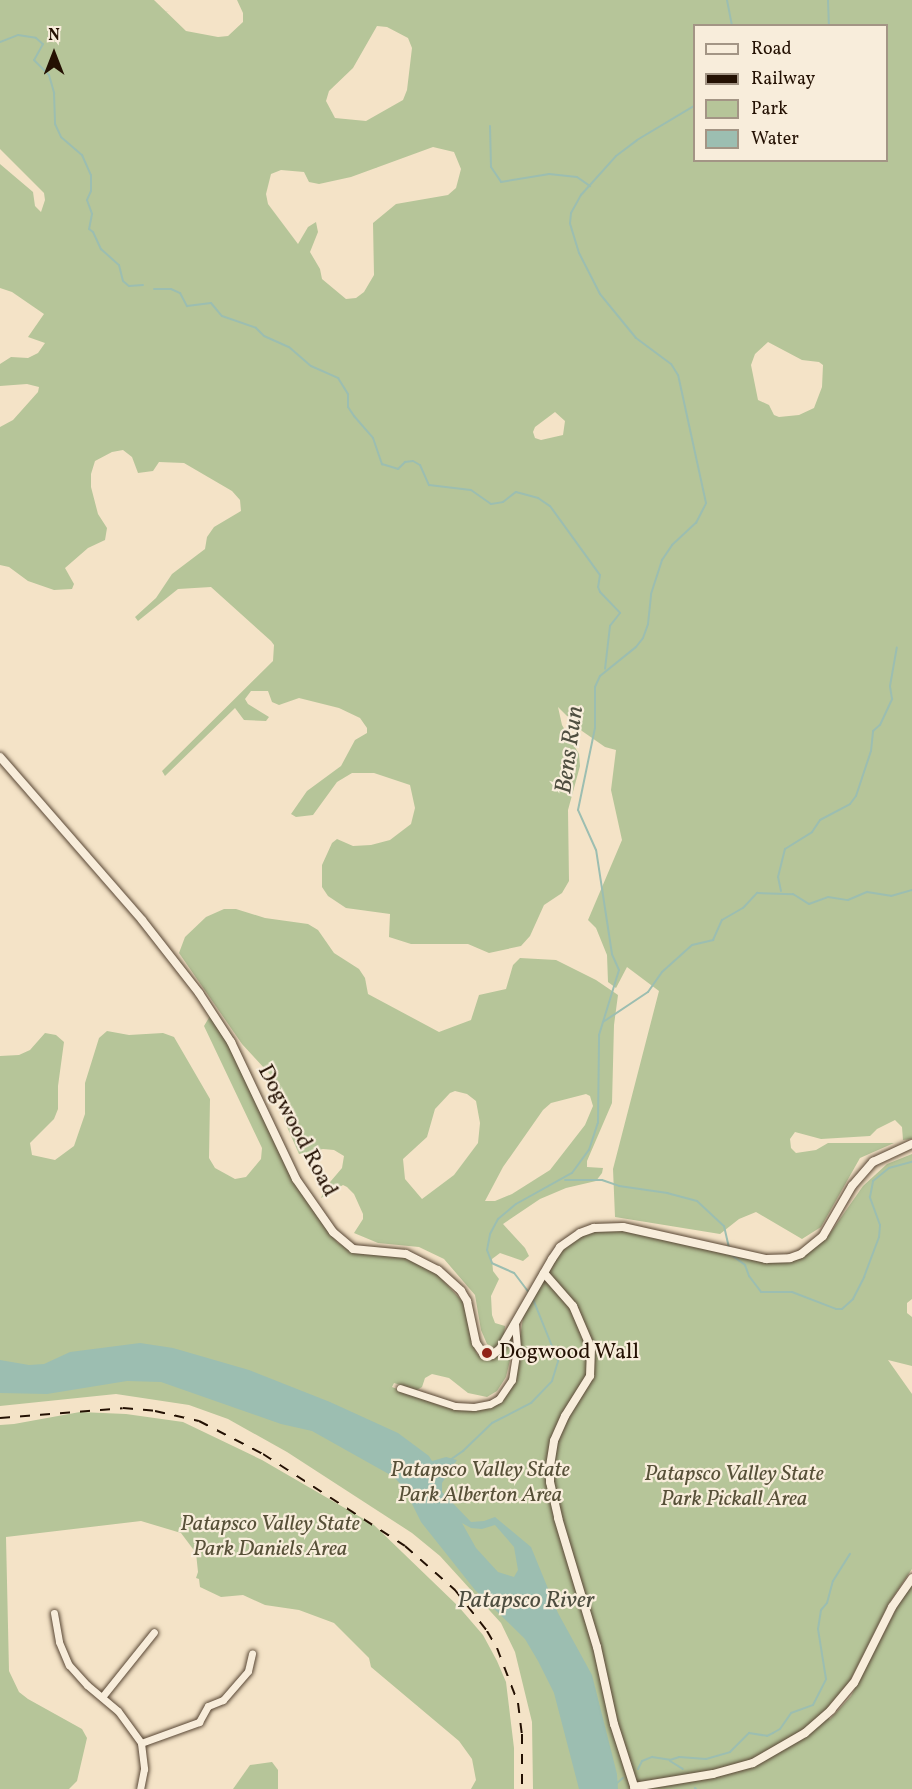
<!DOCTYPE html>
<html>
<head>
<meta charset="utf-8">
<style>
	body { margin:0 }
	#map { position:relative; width:912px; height:1789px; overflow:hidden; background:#f4e3c7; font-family:Vollkorn,serif }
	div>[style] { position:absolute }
	.green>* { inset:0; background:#b6c599 }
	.water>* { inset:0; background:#9cbeb1 }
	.stream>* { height:2px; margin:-1px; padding:0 1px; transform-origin:1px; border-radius:1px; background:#9cbeb1 }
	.roads { filter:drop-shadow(0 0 2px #584634) drop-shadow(0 0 2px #584634) }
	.minor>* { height:7px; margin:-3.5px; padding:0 3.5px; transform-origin:3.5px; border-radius:3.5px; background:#f8eddb }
	.tertiary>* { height:8px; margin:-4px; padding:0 4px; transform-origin:4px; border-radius:4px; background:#f8eddb }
	.rail>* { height:2px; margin-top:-1px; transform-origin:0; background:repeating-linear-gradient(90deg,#241103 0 10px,transparent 0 20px) }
	.dots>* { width:16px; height:16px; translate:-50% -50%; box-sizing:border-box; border:3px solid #f8eddb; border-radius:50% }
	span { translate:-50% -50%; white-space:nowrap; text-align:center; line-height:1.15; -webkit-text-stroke:4.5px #f8eddb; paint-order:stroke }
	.street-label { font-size:22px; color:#241103 }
	.poi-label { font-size:22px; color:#241103 }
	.left { translate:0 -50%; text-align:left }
	.park-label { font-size:22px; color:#575038; font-style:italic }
	.water-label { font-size:24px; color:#4e4e40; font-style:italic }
	.legend { position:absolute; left:693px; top:24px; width:195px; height:138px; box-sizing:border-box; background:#f8eddb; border:2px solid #a39585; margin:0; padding:8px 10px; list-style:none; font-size:18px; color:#241103 }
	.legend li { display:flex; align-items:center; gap:12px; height:30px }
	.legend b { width:30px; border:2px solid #a39585 }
	.north { position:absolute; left:24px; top:24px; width:60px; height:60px; -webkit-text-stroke:4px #f8eddb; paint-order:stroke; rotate:0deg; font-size:16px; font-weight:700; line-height:24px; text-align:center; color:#241103 }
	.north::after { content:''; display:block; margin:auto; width:21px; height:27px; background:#241103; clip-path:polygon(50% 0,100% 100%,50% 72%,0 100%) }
</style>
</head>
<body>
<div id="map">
	<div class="green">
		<div style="clip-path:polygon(evenodd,0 0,154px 0,186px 31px,218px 37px,228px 36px,243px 22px,243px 13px,237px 0,912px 0,912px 1139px,903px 1140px,902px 1127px,895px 1120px,877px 1129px,870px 1136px,821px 1139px,795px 1132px,790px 1139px,791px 1148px,796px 1153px,816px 1150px,828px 1143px,894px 1143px,860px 1158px,821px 1227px,802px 1239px,756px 1212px,739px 1219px,720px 1234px,615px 1217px,613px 1169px,659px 991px,627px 967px,616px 988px,608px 982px,607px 955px,596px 928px,588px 920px,622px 840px,611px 790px,616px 750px,605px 747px,582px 731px,558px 707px,562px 725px,579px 754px,580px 766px,568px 810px,569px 881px,562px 893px,544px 905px,530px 936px,521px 946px,489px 953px,468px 944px,411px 944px,389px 937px,390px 914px,346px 908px,328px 896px,322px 887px,322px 865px,332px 843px,337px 839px,353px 846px,371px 845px,390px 840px,411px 824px,415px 808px,410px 785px,374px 773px,352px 773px,337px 782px,313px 815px,296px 817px,291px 814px,307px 791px,341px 766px,355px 740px,367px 733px,367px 728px,360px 718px,339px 708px,299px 698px,279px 705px,272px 702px,268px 691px,251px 691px,245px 699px,248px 704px,269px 717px,266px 721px,244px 720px,235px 708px,165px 776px,162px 771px,273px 661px,274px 645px,271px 641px,211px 587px,178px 589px,138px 621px,135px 617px,156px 598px,172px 574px,205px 549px,207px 537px,214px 527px,241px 511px,240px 500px,232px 491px,184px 463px,159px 462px,153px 471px,138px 473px,132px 457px,123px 450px,112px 452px,95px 461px,91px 474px,91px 487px,98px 514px,107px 528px,105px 540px,88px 548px,65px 568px,74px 584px,72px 589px,54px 590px,28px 581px,9px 567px,0 565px,0 427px,13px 420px,38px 392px,39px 387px,27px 384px,0 386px,0 364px,11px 357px,28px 358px,38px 353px,45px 343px,28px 337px,44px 314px,12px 292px,0 288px,0 164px,33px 192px,35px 206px,41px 212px,45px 200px,44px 193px,0 149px,0 0,377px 26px,387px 27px,408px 38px,412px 48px,407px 90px,403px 100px,366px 121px,335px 118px,326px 101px,329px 91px,353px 68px,377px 26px,0 0,694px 26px,886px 26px,886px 160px,694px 160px,694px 26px,0 0,433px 147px,454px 152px,461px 169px,456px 188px,448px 195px,396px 204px,373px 223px,374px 275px,364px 292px,356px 298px,346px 299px,322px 279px,320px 269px,310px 252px,318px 232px,316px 222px,308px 227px,298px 244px,268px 204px,266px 194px,271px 174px,281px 170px,304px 172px,309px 182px,319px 184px,351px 177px,433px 147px,0 0,768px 342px,802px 360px,819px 362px,823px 365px,822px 387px,814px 408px,799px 415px,779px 417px,774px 415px,769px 405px,758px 400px,751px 365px,755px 354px,768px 342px,0 0,555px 412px,565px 421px,563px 435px,541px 440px,535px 438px,533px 432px,535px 427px,555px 412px)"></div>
		<div style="clip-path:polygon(evenodd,224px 909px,236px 909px,265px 918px,308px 924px,318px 930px,334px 953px,359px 969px,365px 978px,368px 994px,439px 1032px,471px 1020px,479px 995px,506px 989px,513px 965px,520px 958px,556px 960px,596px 980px,618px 995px,614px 1025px,612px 1103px,587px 1161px,587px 1167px,603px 1168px,602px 1173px,596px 1181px,566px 1188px,540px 1199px,503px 1224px,525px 1248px,529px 1256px,523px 1261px,500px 1253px,492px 1259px,493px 1271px,499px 1279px,491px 1296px,492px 1315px,495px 1323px,505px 1326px,504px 1336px,495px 1348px,487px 1344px,481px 1330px,475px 1295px,444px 1259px,419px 1247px,378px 1243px,354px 1233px,363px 1219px,363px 1214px,354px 1194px,347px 1187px,343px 1185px,321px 1198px,325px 1188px,342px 1168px,344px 1156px,334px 1150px,323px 1149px,299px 1154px,284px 1120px,284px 1106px,276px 1081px,242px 1044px,179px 953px,185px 937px,206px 917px,224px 909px,455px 1091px,467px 1094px,476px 1101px,480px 1123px,478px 1143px,454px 1175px,422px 1199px,405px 1179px,403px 1159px,427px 1137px,435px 1109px,450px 1093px,455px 1091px,224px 909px,586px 1094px,590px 1096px,593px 1106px,585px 1125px,550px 1170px,512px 1194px,495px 1201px,485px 1201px,503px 1167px,543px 1110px,551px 1103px,586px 1094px)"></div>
		<div style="clip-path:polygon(210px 1016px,228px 1043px,330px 1234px,338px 1243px,361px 1254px,405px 1257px,436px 1273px,464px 1303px,472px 1343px,477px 1354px,482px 1358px,498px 1356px,512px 1337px,513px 1348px,506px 1377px,497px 1391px,487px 1397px,468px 1393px,449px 1378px,432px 1374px,425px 1378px,422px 1387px,417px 1390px,394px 1383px,392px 1387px,441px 1406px,456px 1409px,503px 1399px,514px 1382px,523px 1317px,555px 1261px,563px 1250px,580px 1236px,595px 1231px,622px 1230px,764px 1262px,791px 1262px,826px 1239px,863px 1186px,887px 1164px,912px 1154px,912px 1299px,907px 1303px,907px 1313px,912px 1317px,912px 1366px,888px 1360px,912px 1394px,912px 1569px,889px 1603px,850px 1681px,822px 1714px,830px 1719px,851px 1696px,905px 1592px,912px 1584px,912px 1789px,533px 1789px,532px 1722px,515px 1652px,501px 1623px,440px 1556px,412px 1533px,287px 1452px,228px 1419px,189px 1405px,116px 1394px,0 1406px,0 1056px,19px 1055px,30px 1050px,45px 1033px,56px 1035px,64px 1042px,58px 1086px,58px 1109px,54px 1119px,30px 1143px,32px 1155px,55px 1160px,74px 1146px,85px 1114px,85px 1083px,99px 1038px,107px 1031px,129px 1035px,163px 1033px,174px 1037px,210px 1099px,209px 1158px,215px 1168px,235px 1179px,246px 1177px,261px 1159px,262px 1148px,204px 1026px)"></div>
		<div style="clip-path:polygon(80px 1412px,126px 1414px,183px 1422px,262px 1460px,374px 1525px,458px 1606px,483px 1635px,497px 1661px,506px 1682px,514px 1748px,514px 1789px,471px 1789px,476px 1780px,472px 1759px,459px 1741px,371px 1667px,369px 1658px,334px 1623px,299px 1610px,265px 1605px,243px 1595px,221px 1597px,200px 1587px,199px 1579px,196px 1578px,198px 1572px,196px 1553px,181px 1533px,141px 1521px,6px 1537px,9px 1671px,19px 1692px,28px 1699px,82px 1729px,87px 1738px,77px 1781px,69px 1789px,0 1789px,0 1425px,14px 1424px)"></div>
		<div style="clip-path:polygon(272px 1762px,278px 1770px,278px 1789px,233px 1789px,250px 1765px)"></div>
	</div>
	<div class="water">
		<div style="clip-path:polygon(evenodd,140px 1343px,173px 1348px,249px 1370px,330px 1402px,398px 1433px,429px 1456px,432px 1461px,446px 1457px,457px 1460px,442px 1483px,442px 1492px,471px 1522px,484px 1521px,495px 1517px,531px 1547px,558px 1613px,592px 1675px,617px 1774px,618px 1789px,579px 1789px,554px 1693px,538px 1661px,525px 1639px,475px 1590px,421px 1522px,404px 1488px,394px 1477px,312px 1431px,281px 1424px,161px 1382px,127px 1381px,47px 1394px,0 1393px,0 1360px,29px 1365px,44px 1364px,70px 1352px,140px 1343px,462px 1523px,471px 1528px,482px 1529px,495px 1525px,514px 1547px,518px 1570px,514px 1577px,498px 1572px,476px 1548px,462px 1523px)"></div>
	</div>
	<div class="stream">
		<div style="left:727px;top:0;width:26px;rotate:79deg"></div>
		<div style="left:828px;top:0;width:26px;rotate:88deg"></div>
		<div style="left:0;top:42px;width:19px;rotate:-21deg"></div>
		<div style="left:18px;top:35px;width:18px;rotate:9deg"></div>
		<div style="left:36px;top:38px;width:9px;rotate:41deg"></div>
		<div style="left:43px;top:44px;width:18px;rotate:119deg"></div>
		<div style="left:34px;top:60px;width:21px;rotate:45deg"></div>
		<div style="left:49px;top:75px;width:19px;rotate:74deg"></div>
		<div style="left:54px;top:93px;width:31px;rotate:88deg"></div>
		<div style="left:55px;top:124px;width:14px;rotate:65deg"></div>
		<div style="left:61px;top:137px;width:28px;rotate:41deg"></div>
		<div style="left:82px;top:155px;width:22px;rotate:66deg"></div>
		<div style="left:91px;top:175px;width:16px;rotate:90deg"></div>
		<div style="left:91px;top:191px;width:10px;rotate:114deg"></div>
		<div style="left:87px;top:200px;width:15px;rotate:70deg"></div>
		<div style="left:92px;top:214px;width:15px;rotate:101deg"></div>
		<div style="left:89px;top:229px;width:5px;rotate:37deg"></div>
		<div style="left:93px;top:232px;width:19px;rotate:65deg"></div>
		<div style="left:101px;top:249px;width:24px;rotate:42deg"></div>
		<div style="left:119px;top:265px;width:16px;rotate:76deg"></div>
		<div style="left:123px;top:281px;width:8px;rotate:40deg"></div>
		<div style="left:129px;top:286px;width:14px;rotate:-4deg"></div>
		<div style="left:490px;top:126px;width:41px;rotate:88.6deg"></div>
		<div style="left:491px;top:167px;width:18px;rotate:56deg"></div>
		<div style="left:501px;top:182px;width:49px;rotate:-9.5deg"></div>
		<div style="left:549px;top:174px;width:28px;rotate:6deg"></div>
		<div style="left:577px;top:177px;width:16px;rotate:35deg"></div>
		<div style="left:154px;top:289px;width:17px"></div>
		<div style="left:171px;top:289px;width:10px;rotate:24deg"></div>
		<div style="left:180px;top:293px;width:15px;rotate:62deg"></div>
		<div style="left:187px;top:306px;width:24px;rotate:-7deg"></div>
		<div style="left:211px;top:303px;width:17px;rotate:50deg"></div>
		<div style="left:222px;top:316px;width:36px;rotate:19deg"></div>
		<div style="left:256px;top:328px;width:11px;rotate:45deg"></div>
		<div style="left:264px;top:336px;width:27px;rotate:24deg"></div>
		<div style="left:289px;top:347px;width:29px;rotate:41deg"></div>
		<div style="left:311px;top:366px;width:30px;rotate:24deg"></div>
		<div style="left:338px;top:378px;width:19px;rotate:58deg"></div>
		<div style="left:348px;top:394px;width:13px;rotate:90deg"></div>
		<div style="left:348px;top:407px;width:11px;rotate:56deg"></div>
		<div style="left:354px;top:416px;width:29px;rotate:49deg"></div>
		<div style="left:373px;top:438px;width:28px;rotate:71deg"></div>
		<div style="left:382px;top:464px;width:17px;rotate:17deg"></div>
		<div style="left:398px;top:469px;width:10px;rotate:-45deg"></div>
		<div style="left:405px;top:462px;width:8px;rotate:-7deg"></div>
		<div style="left:413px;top:461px;width:8px;rotate:30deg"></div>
		<div style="left:420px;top:465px;width:22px;rotate:66deg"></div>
		<div style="left:429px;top:485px;width:42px;rotate:6.8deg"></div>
		<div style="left:471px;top:490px;width:24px;rotate:35deg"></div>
		<div style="left:491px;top:504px;width:12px;rotate:-9deg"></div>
		<div style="left:503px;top:502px;width:16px;rotate:-38deg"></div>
		<div style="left:516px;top:492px;width:23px;rotate:15deg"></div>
		<div style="left:538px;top:498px;width:14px;rotate:34deg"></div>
		<div style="left:550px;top:506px;width:85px;rotate:54.1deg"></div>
		<div style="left:600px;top:575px;width:12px;rotate:99deg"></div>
		<div style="left:598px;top:587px;width:5px;rotate:68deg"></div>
		<div style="left:600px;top:592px;width:29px;rotate:46deg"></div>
		<div style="left:620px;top:613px;width:16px;rotate:128deg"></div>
		<div style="left:610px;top:626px;width:43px;rotate:96.6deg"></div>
		<div style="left:781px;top:891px;width:14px;rotate:-102deg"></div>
		<div style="left:778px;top:877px;width:29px;rotate:-76deg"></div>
		<div style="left:785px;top:849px;width:32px;rotate:-32deg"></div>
		<div style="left:812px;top:832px;width:14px;rotate:-56deg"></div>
		<div style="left:820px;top:820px;width:34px;rotate:-28deg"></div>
		<div style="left:850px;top:804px;width:10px;rotate:-53deg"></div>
		<div style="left:856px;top:796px;width:47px;rotate:-71.6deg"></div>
		<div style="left:871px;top:751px;width:20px;rotate:-84deg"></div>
		<div style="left:873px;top:731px;width:9px;rotate:-41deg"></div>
		<div style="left:880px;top:725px;width:29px;rotate:-65deg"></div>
		<div style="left:892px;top:699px;width:13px;rotate:-99deg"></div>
		<div style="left:890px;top:686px;width:39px;rotate:-80deg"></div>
		<div style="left:603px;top:1022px;width:54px;rotate:-33.7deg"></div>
		<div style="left:648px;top:992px;width:24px;rotate:-55deg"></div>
		<div style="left:662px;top:972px;width:40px;rotate:-42deg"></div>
		<div style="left:692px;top:945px;width:22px;rotate:-13deg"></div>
		<div style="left:713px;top:940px;width:22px;rotate:-66deg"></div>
		<div style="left:722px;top:920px;width:24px;rotate:-30deg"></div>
		<div style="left:743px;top:908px;width:21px;rotate:-47deg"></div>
		<div style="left:757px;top:893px;width:36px;rotate:2deg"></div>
		<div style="left:793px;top:894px;width:19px;rotate:32deg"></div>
		<div style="left:809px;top:904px;width:20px;rotate:-20deg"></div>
		<div style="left:828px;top:897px;width:20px;rotate:9deg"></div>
		<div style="left:848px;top:900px;width:21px;rotate:-23deg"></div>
		<div style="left:867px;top:892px;width:24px;rotate:9deg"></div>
		<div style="left:891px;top:896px;width:22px;rotate:-16deg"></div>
		<div style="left:565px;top:1180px;width:37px"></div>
		<div style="left:602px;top:1180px;width:18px;rotate:19deg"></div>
		<div style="left:619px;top:1186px;width:49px;rotate:8.3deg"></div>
		<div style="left:667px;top:1193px;width:31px;rotate:15deg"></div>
		<div style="left:697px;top:1201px;width:37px;rotate:43deg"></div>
		<div style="left:724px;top:1226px;width:23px;rotate:77deg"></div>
		<div style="left:730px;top:1254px;width:19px;rotate:36deg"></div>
		<div style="left:745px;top:1265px;width:12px;rotate:70deg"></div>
		<div style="left:749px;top:1276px;width:20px;rotate:53deg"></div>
		<div style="left:761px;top:1292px;width:31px"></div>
		<div style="left:792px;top:1292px;width:47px;rotate:21.1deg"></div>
		<div style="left:836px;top:1309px;width:6px"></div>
		<div style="left:842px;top:1309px;width:15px;rotate:-42deg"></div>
		<div style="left:853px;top:1299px;width:25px;rotate:-63deg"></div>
		<div style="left:864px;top:1277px;width:43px;rotate:-69.4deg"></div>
		<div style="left:879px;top:1237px;width:12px;rotate:-85deg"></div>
		<div style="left:880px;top:1225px;width:30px;rotate:-110deg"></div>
		<div style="left:870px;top:1197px;width:16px;rotate:-79deg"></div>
		<div style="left:873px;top:1181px;width:21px;rotate:-39deg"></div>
		<div style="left:889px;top:1168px;width:24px;rotate:-15deg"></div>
		<div style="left:530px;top:1294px;width:26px;rotate:-127deg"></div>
		<div style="left:514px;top:1273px;width:24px;rotate:-156deg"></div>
		<div style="left:492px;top:1263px;width:14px;rotate:-111deg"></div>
		<div style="left:487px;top:1250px;width:16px;rotate:-79deg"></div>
		<div style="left:490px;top:1234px;width:17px;rotate:-62deg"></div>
		<div style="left:498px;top:1219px;width:23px;rotate:-40deg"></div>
		<div style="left:516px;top:1204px;width:64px;rotate:-29deg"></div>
		<div style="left:572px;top:1173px;width:29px;rotate:-54deg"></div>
		<div style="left:589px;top:1150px;width:28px;rotate:-72deg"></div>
		<div style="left:598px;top:1123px;width:88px;rotate:-89.3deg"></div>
		<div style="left:599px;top:1035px;width:68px;rotate:-72.9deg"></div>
		<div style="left:619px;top:970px;width:17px;rotate:-114deg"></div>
		<div style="left:612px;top:954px;width:105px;rotate:-98.7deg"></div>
		<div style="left:596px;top:850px;width:44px;rotate:-114.2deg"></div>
		<div style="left:578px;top:810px;width:84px;rotate:-78.3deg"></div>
		<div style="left:595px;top:728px;width:41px;rotate:-90deg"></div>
		<div style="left:595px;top:687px;width:12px;rotate:-66deg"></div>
		<div style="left:600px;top:676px;width:46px;rotate:-38.9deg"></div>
		<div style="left:636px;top:647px;width:11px;rotate:-52deg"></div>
		<div style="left:643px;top:638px;width:15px;rotate:-70deg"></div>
		<div style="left:648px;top:624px;width:30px;rotate:-84deg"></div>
		<div style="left:651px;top:594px;width:36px;rotate:-72deg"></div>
		<div style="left:662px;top:560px;width:18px;rotate:-56deg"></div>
		<div style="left:672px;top:545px;width:33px;rotate:-43deg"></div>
		<div style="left:696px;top:523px;width:22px;rotate:-63deg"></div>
		<div style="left:706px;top:503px;width:131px;rotate:-102.3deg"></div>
		<div style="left:678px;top:375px;width:13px;rotate:-122deg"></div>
		<div style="left:671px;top:364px;width:44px;rotate:-143.4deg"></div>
		<div style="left:636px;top:338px;width:57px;rotate:-129.3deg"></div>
		<div style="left:600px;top:294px;width:46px;rotate:-117.1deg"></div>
		<div style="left:579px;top:253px;width:31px;rotate:-107deg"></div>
		<div style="left:570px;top:223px;width:10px;rotate:-84deg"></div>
		<div style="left:571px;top:213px;width:21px;rotate:-61deg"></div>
		<div style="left:581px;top:195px;width:52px;rotate:-48.1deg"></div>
		<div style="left:616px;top:156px;width:26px;rotate:-37deg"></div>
		<div style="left:637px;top:140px;width:66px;rotate:-30.8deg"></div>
		<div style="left:450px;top:1460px;width:16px;rotate:-35deg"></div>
		<div style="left:463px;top:1451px;width:40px;rotate:-44deg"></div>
		<div style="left:492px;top:1423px;width:44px;rotate:-27.1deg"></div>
		<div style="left:531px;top:1403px;width:30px;rotate:-46deg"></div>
		<div style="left:552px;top:1381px;width:21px;rotate:-73deg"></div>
		<div style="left:558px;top:1361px;width:67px;rotate:-112deg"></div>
		<div style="left:670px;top:1761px;width:15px;rotate:32deg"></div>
		<div style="left:638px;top:1769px;width:9px;rotate:-63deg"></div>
		<div style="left:642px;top:1761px;width:11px;rotate:-22deg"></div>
		<div style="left:652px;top:1757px;width:18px;rotate:9deg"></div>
		<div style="left:670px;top:1760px;width:9px;rotate:-18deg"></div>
		<div style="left:679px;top:1757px;width:27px;rotate:4deg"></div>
		<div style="left:706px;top:1759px;width:25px;rotate:-16deg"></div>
		<div style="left:730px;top:1752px;width:27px;rotate:-45deg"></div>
		<div style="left:749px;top:1733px;width:18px;rotate:9deg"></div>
		<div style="left:767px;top:1736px;width:7px;rotate:-27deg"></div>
		<div style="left:773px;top:1733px;width:8px;rotate:-30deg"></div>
		<div style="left:780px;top:1729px;width:19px;rotate:-55deg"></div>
		<div style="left:791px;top:1713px;width:23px;rotate:-20deg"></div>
		<div style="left:813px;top:1705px;width:29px;rotate:-63deg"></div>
		<div style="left:826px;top:1679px;width:51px;rotate:-99.1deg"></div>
		<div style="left:818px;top:1629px;width:19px;rotate:-81deg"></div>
		<div style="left:821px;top:1610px;width:9px;rotate:-49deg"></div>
		<div style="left:827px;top:1603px;width:23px;rotate:-75deg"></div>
		<div style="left:833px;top:1581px;width:32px;rotate:-58deg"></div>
		<div style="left:616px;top:1784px;width:9px;rotate:-41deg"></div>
		<div style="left:695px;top:1788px;width:1px;rotate:45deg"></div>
	</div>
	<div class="roads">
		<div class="minor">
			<div style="left:400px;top:1388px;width:58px;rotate:18.1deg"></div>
			<div style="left:455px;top:1406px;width:19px;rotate:3deg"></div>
			<div style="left:474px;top:1407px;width:16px;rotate:-11deg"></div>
			<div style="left:490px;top:1404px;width:10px;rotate:-29deg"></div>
			<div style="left:499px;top:1399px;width:23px;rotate:-56deg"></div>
			<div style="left:512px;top:1380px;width:33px;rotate:-81deg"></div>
			<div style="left:517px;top:1347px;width:22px;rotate:-95deg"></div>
			<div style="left:54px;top:1613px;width:29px;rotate:80deg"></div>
			<div style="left:59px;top:1642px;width:25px;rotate:67deg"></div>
			<div style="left:69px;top:1665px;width:27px;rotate:48deg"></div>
			<div style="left:87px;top:1685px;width:40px;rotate:40deg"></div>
			<div style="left:118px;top:1711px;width:39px;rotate:54deg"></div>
			<div style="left:141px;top:1743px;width:26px;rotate:83deg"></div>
			<div style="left:144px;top:1769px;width:20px;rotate:101deg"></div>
			<div style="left:102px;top:1697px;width:83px;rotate:-51.3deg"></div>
			<div style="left:141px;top:1743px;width:62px;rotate:-19.9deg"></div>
			<div style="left:199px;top:1722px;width:18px;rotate:-61deg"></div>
			<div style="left:208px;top:1706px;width:16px;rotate:-22deg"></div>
			<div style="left:223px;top:1700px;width:38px;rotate:-49deg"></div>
			<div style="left:248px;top:1671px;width:18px;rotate:-77deg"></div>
		</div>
		<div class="tertiary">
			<div style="left:0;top:757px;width:216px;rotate:48.9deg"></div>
			<div style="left:142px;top:920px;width:93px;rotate:52deg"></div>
			<div style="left:199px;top:993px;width:59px;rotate:56.9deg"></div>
			<div style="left:231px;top:1042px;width:152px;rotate:64.6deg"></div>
			<div style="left:296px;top:1179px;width:65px;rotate:55.1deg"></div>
			<div style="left:333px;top:1232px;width:26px;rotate:40deg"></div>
			<div style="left:353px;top:1249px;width:53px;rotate:5.4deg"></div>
			<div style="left:406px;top:1254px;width:36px;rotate:27deg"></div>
			<div style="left:438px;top:1270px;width:31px;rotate:42deg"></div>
			<div style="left:461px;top:1291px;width:12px;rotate:59deg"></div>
			<div style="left:467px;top:1301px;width:43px;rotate:77.9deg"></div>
			<div style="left:476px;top:1343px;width:14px;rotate:56deg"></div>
			<div style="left:484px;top:1355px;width:8px"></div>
			<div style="left:492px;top:1355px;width:10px;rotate:-37deg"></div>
			<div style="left:500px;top:1349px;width:104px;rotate:-60deg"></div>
			<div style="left:552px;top:1259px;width:14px;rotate:-56deg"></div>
			<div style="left:560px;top:1247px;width:24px;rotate:-35deg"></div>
			<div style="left:580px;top:1233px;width:15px;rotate:-20deg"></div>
			<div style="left:594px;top:1228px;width:29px;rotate:-2deg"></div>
			<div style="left:623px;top:1227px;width:147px;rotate:12.6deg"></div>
			<div style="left:766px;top:1259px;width:24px;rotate:-2deg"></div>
			<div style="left:790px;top:1258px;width:12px;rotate:-20deg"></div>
			<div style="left:801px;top:1254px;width:28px;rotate:-39deg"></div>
			<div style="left:823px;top:1236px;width:58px;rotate:-59.9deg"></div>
			<div style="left:852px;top:1186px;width:32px;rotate:-49deg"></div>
			<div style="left:873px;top:1162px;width:43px;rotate:-24.8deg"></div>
			<div style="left:544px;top:1273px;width:44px;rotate:48.7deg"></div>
			<div style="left:573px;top:1306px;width:46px;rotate:66.8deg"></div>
			<div style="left:591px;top:1348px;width:28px;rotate:92deg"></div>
			<div style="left:590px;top:1376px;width:47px;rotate:122deg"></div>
			<div style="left:565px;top:1416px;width:27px;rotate:114deg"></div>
			<div style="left:554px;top:1441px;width:26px;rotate:99deg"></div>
			<div style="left:550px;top:1467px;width:15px;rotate:90deg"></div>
			<div style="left:550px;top:1482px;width:37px;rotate:77deg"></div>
			<div style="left:558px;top:1518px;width:135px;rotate:73.2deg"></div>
			<div style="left:597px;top:1647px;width:79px;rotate:77.6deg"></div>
			<div style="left:614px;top:1724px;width:68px;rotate:72.1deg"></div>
			<div style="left:634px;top:1787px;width:80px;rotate:-9.3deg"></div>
			<div style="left:713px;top:1774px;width:41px;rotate:-15.4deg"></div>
			<div style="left:753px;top:1763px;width:60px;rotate:-30deg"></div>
			<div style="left:805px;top:1733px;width:35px;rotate:-41deg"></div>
			<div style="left:831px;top:1710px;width:35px;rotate:-50deg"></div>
			<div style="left:854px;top:1683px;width:85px;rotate:-63.4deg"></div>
			<div style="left:892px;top:1607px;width:35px;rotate:-55deg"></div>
		</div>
	</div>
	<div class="rail">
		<div style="left:0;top:1418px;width:123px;rotate:-4.6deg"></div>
		<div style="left:123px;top:1408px;width:32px;rotate:5deg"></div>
		<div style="left:155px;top:1411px;width:45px;rotate:12.8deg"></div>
		<div style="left:199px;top:1421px;width:72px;rotate:27.3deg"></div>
		<div style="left:263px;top:1454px;width:169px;rotate:32.9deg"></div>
		<div style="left:405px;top:1546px;width:67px;rotate:41.3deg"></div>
		<div style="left:455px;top:1590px;width:52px;rotate:52deg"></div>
		<div style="left:487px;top:1631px;width:20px;rotate:60deg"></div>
		<div style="left:497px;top:1648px;width:59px;rotate:69.1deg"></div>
		<div style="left:518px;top:1703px;width:31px;rotate:83deg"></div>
		<div style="left:522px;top:1734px;width:55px;rotate:90deg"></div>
	</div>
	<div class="dots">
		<div style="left:487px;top:1353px;background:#8f2418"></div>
	</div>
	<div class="street-label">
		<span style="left:297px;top:1131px;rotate:62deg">Dogwood Road</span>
	</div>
	<div class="poi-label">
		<span class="left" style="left:499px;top:1353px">Dogwood Wall</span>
	</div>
	<div class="park-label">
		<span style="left:480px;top:1483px">Patapsco Valley State<br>Park Alberton Area</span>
		<span style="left:734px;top:1487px">Patapsco Valley State<br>Park Pickall Area</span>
		<span style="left:270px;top:1537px">Patapsco Valley State<br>Park Daniels Area</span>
	</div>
	<div class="water-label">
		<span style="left:571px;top:750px;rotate:-82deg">Bens Run</span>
		<span style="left:526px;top:1602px">Patapsco River</span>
	</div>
	<ul class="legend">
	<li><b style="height:8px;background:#f8eddb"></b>Road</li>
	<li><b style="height:8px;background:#241103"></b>Railway</li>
	<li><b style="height:16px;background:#b6c599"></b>Park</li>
	<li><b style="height:16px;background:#9cbeb1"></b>Water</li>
	</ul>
	<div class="north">N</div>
</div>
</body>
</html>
